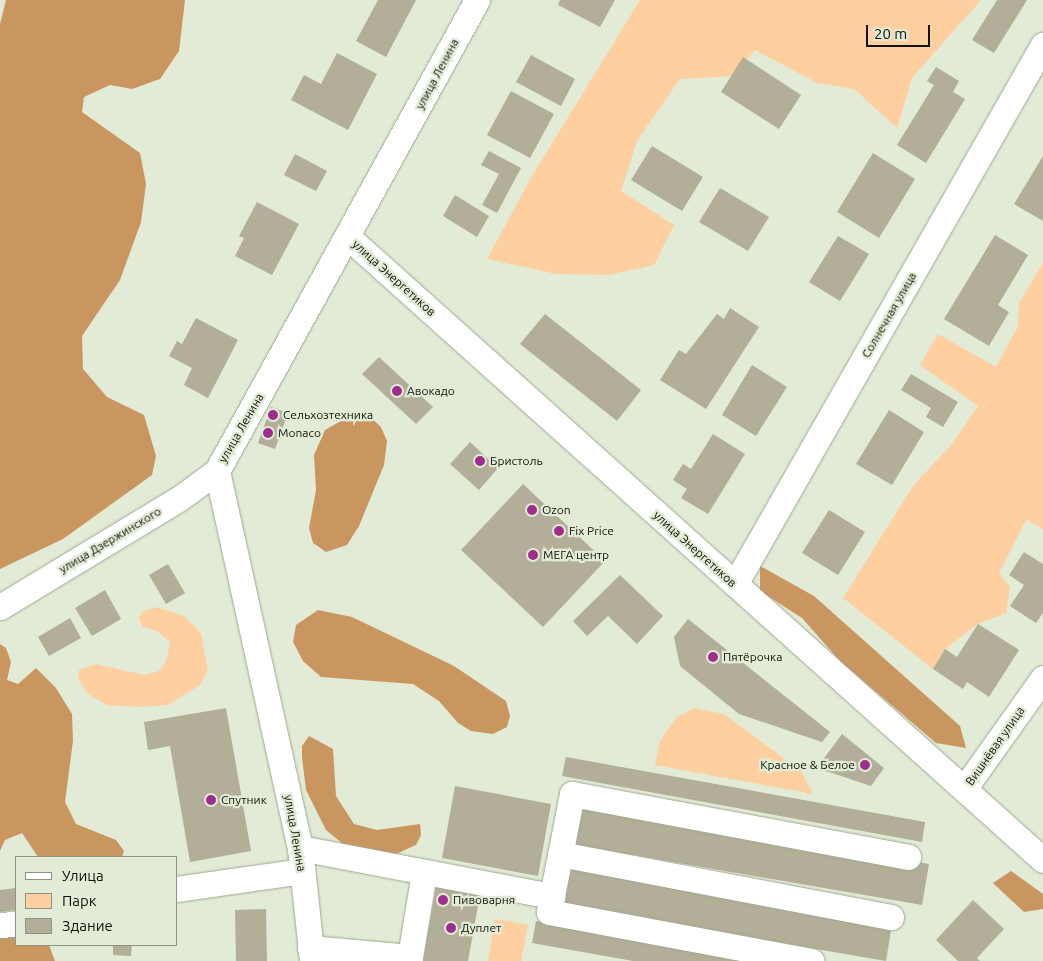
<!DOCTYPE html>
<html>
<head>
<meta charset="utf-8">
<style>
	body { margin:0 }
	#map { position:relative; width:1043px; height:961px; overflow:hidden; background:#e1ebd5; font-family:Ubuntu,sans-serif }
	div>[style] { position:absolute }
	.green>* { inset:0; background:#ffcfa0 }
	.forest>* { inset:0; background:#ca9660 }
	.building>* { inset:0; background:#b3ae98 }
	.roads { filter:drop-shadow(0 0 1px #9fa894) drop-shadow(0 0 1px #9fa894) }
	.minor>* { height:25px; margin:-12.5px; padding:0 12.5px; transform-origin:12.5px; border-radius:12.5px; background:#fff }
	.dots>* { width:14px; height:14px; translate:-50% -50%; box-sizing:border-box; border:2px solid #e1ebd5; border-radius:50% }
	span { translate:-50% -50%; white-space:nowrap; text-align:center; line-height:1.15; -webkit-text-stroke:4.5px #e1ebd5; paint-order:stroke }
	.street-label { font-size:12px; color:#0f120b }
	.poi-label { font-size:12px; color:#0f120b }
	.left { translate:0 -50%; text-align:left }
	.right { translate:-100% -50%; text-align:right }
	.legend { position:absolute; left:15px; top:856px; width:162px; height:90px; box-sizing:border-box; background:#e1ebd5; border:1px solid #8d9484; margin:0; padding:6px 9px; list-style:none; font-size:15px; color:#0f120b }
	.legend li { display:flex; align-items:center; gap:10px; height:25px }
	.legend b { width:25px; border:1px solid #8d9484 }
	.scale { position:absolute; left:866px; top:25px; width:64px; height:22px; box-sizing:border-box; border:2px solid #0f120b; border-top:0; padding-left:6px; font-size:15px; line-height:18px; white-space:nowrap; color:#0f120b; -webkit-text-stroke:4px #e1ebd5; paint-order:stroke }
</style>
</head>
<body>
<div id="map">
	<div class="green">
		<div style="clip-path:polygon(640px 0,981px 0,912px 78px,897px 128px,854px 89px,817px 83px,755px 50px,732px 76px,680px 79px,637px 141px,621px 191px,674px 225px,654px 265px,608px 275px,556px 274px,487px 259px,532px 176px)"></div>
		<div style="clip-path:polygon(1043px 263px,1043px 529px,1026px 520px,999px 573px,1010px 587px,1006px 613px,978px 624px,945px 649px,933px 669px,843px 598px,913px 486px,951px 445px,978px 406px,920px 365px,938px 334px,996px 367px,1018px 326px,1019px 303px)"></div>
		<div style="clip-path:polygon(156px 607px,184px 616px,201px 633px,208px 670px,200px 685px,168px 705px,140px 707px,107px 705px,88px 694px,78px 679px,79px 670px,96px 664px,145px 675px,159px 671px,166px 661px,170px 642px,157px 631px,143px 627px,139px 619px,142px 612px)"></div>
		<div style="clip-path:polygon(694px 708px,724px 714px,801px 771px,813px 794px,655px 765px,660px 741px,677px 717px)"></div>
		<div style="clip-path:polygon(495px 919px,528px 925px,521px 961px,488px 961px)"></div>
	</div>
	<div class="forest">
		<div style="clip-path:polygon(6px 0,185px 0,179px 51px,160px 79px,132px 89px,110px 85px,84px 97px,82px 112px,140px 153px,146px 184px,141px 222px,120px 280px,82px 336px,83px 369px,107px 397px,144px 415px,156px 456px,152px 475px,63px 539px,0 569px,0 24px)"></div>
		<div style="clip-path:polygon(355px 413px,367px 414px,381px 427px,387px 441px,384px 465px,359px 526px,347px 545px,326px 552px,313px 543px,309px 528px,316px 490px,314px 455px,325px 430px)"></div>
		<div style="clip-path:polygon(760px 566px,814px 596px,960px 726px,966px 748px,936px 743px,840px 661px,802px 618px,760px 591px)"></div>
		<div style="clip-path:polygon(318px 610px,352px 617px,454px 666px,506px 701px,510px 716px,507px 727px,493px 734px,471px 731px,458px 723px,439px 701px,413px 684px,321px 677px,303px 661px,293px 642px,296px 625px)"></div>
		<div style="clip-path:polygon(0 644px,6px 648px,11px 662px,7px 680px,18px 684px,36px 668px,56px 688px,72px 714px,73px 741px,65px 802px,76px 824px,116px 840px,124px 851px,122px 857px,38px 857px,22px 833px,5px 840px,0 851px)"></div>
		<div style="clip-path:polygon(309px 736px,333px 749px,336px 796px,354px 824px,377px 830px,420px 824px,421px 835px,416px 845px,396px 854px,343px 844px,326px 830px,306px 790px,302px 757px,302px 746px)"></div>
		<div style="clip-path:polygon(1011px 871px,1043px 894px,1043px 909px,1024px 912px,993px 883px)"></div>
		<div style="clip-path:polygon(0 932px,16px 932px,16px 945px,49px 945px,55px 961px,0 961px)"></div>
	</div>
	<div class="building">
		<div style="clip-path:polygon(378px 0,416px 0,386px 57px,356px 41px)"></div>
		<div style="clip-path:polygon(560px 0,615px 0,600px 27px,558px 5px)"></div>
		<div style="clip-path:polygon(997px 0,1027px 0,994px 53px,972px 40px)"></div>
		<div style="clip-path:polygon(337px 53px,377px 74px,348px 130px,291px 100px,304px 75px,321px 84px)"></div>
		<div style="clip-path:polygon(531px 55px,575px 79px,561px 106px,516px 82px)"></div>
		<div style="clip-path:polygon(743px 57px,801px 95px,779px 129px,721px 92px)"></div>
		<div style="clip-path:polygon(936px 67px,959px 81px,953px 92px,965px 99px,926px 163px,897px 145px,934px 85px,927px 81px)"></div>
		<div style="clip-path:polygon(511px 91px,554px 114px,530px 158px,487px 135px)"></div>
		<div style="clip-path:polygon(652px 146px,703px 177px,682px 211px,631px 180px)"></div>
		<div style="clip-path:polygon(489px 151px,521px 168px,497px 213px,482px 205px,499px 174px,481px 165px)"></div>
		<div style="clip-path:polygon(873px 153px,915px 179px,879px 238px,837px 212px)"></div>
		<div style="clip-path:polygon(295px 154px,327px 171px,316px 191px,284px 175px)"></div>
		<div style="clip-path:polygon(1043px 156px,1043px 221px,1014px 204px)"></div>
		<div style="clip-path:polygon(720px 188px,769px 217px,748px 251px,699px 222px)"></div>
		<div style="clip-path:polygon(455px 195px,489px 216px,477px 237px,443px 216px)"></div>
		<div style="clip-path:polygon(257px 202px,299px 224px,272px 275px,235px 256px,244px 238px,239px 236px)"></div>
		<div style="clip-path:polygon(995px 235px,1028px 255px,998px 305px,1009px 312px,989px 346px,944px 319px)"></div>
		<div style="clip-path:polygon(838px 236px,869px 254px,840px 301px,809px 282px)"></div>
		<div style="clip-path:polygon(730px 308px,759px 327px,706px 409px,660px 380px,679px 350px,686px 354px,717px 314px,724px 319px)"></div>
		<div style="clip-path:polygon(545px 314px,641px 390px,617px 421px,520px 344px)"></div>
		<div style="clip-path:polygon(196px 318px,238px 340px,208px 398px,184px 385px,192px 368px,169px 356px,177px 341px,182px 344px)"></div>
		<div style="clip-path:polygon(379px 357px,433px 407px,416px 424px,362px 374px)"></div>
		<div style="clip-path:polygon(752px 365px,787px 387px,756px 436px,722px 415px)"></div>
		<div style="clip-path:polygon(911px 374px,958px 402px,943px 427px,926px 417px,931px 408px,901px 390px)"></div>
		<div style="clip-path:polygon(271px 407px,288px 413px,275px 449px,258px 443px)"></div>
		<div style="clip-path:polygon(889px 410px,924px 432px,892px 485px,856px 464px)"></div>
		<div style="clip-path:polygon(713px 434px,745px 454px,708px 514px,681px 498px,687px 489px,673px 480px,683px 464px,691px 469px)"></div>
		<div style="clip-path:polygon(470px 442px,498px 468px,479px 490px,450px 464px)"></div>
		<div style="clip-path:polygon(523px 484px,605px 561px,543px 627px,461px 550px)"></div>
		<div style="clip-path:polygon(829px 510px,865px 532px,838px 575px,802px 553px)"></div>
		<div style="clip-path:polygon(1024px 552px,1043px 564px,1043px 613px,1036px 623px,1010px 606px,1024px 585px,1009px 575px)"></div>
		<div style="clip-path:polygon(168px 564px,185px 593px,166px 604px,149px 575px)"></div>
		<div style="clip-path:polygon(620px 575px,663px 616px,637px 644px,608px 616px,587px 636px,573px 621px)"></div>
		<div style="clip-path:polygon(105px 590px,121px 619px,92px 636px,75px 608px)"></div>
		<div style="clip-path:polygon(70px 618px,81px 638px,49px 656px,38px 637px)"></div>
		<div style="clip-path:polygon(688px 619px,830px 732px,822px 742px,739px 714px,680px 666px,674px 637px)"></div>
		<div style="clip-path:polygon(978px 624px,1019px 650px,989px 697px,967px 682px,963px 689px,933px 669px,945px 649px,957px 657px)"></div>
		<div style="clip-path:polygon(226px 708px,251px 851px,190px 862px,170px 746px,148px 750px,144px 722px)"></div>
		<div style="clip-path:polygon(842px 734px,884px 768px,871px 786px,817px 768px)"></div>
		<div style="clip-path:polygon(566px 757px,925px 822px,922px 842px,562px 776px)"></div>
		<div style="clip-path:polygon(455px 786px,551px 804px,538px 876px,442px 858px)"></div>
		<div style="clip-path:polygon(582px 805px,929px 864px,922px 905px,575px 845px)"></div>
		<div style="clip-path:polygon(560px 865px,892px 924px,886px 961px,553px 904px)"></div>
		<div style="clip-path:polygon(436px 887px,480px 895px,468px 961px,423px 961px)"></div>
		<div style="clip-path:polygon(16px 888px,16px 910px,0 912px,0 890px)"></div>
		<div style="clip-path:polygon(973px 900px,1004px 929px,977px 958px,980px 961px,958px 961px,936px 940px)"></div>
		<div style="clip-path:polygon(266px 909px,267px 961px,236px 961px,235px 910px)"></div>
		<div style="clip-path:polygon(536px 921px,756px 960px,756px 961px,633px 961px,532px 943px)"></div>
		<div style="clip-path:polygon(113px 945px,132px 945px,131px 956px,113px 955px)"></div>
	</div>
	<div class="roads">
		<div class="minor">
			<div style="left:348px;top:237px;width:933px;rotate:41.87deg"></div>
			<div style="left:217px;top:471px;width:386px;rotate:77.6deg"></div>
			<div style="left:300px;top:848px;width:114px;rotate:83.9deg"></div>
			<div style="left:735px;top:584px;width:621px;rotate:-60.26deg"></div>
			<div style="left:0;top:607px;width:210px;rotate:-31.2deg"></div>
			<div style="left:180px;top:498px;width:46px;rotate:-36.1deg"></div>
			<div style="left:217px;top:471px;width:538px;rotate:-61.1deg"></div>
			<div style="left:964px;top:789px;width:136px;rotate:-54.6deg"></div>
			<div style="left:300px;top:848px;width:257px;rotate:10.8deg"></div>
			<div style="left:552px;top:896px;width:104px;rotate:-78.9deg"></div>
			<div style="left:572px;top:794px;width:342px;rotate:10.6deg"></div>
			<div style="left:560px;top:854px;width:337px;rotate:10.8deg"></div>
			<div style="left:176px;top:889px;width:127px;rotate:-8.1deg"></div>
			<div style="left:552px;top:896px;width:16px;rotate:101deg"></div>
			<div style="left:549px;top:912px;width:267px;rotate:10.6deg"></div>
			<div style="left:0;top:925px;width:16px;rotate:-4deg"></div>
			<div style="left:310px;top:948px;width:100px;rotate:5.1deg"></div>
			<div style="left:410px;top:957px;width:4px;rotate:90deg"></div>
			<div style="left:410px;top:957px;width:86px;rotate:-80.6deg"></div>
		</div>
	</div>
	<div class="dots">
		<div style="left:397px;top:391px;background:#9e2e8d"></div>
		<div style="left:273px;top:415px;background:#9e2e8d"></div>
		<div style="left:268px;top:433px;background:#9e2e8d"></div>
		<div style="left:480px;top:461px;background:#9e2e8d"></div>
		<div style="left:532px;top:510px;background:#9e2e8d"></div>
		<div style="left:559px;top:531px;background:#9e2e8d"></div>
		<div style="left:533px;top:555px;background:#9e2e8d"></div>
		<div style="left:713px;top:657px;background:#9e2e8d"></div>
		<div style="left:865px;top:765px;background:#9e2e8d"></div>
		<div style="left:211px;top:800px;background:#9e2e8d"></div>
		<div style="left:443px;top:900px;background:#9e2e8d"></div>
		<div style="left:451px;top:928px;background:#9e2e8d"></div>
	</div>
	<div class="street-label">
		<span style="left:437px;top:74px;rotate:-62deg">улица Ленина</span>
		<span style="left:394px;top:278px;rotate:42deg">улица Энергетиков</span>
		<span style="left:889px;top:315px;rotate:-60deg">Солнечная улица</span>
		<span style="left:241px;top:428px;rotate:-60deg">улица Ленина</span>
		<span style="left:110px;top:540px;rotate:-31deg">улица Дзержинского</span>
		<span style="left:695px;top:549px;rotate:42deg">улица Энергетиков</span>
		<span style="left:995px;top:746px;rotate:-55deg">Вишнёвая улица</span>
		<span style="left:295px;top:833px;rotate:80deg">улица Ленина</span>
	</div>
	<div class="poi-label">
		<span class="left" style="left:407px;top:391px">Авокадо</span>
		<span class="left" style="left:283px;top:415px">Сельхозтехника</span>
		<span class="left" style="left:278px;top:433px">Monaco</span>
		<span class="left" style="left:490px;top:461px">Бристоль</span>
		<span class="left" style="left:542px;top:510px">Ozon</span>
		<span class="left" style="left:569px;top:531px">Fix Price</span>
		<span class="left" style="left:543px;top:555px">МЕГА центр</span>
		<span class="left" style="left:723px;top:657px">Пятёрочка</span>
		<span class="right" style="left:855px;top:765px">Красное &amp; Белое</span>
		<span class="left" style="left:221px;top:800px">Спутник</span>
		<span class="left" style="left:453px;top:900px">Пивоварня</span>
		<span class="left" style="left:461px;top:928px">Дуплет</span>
	</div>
	<ul class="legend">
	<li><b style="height:6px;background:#fff"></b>Улица</li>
	<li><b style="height:14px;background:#ffcfa0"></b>Парк</li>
	<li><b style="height:14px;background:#b3ae98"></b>Здание</li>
	</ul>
	<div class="scale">20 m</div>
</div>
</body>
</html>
